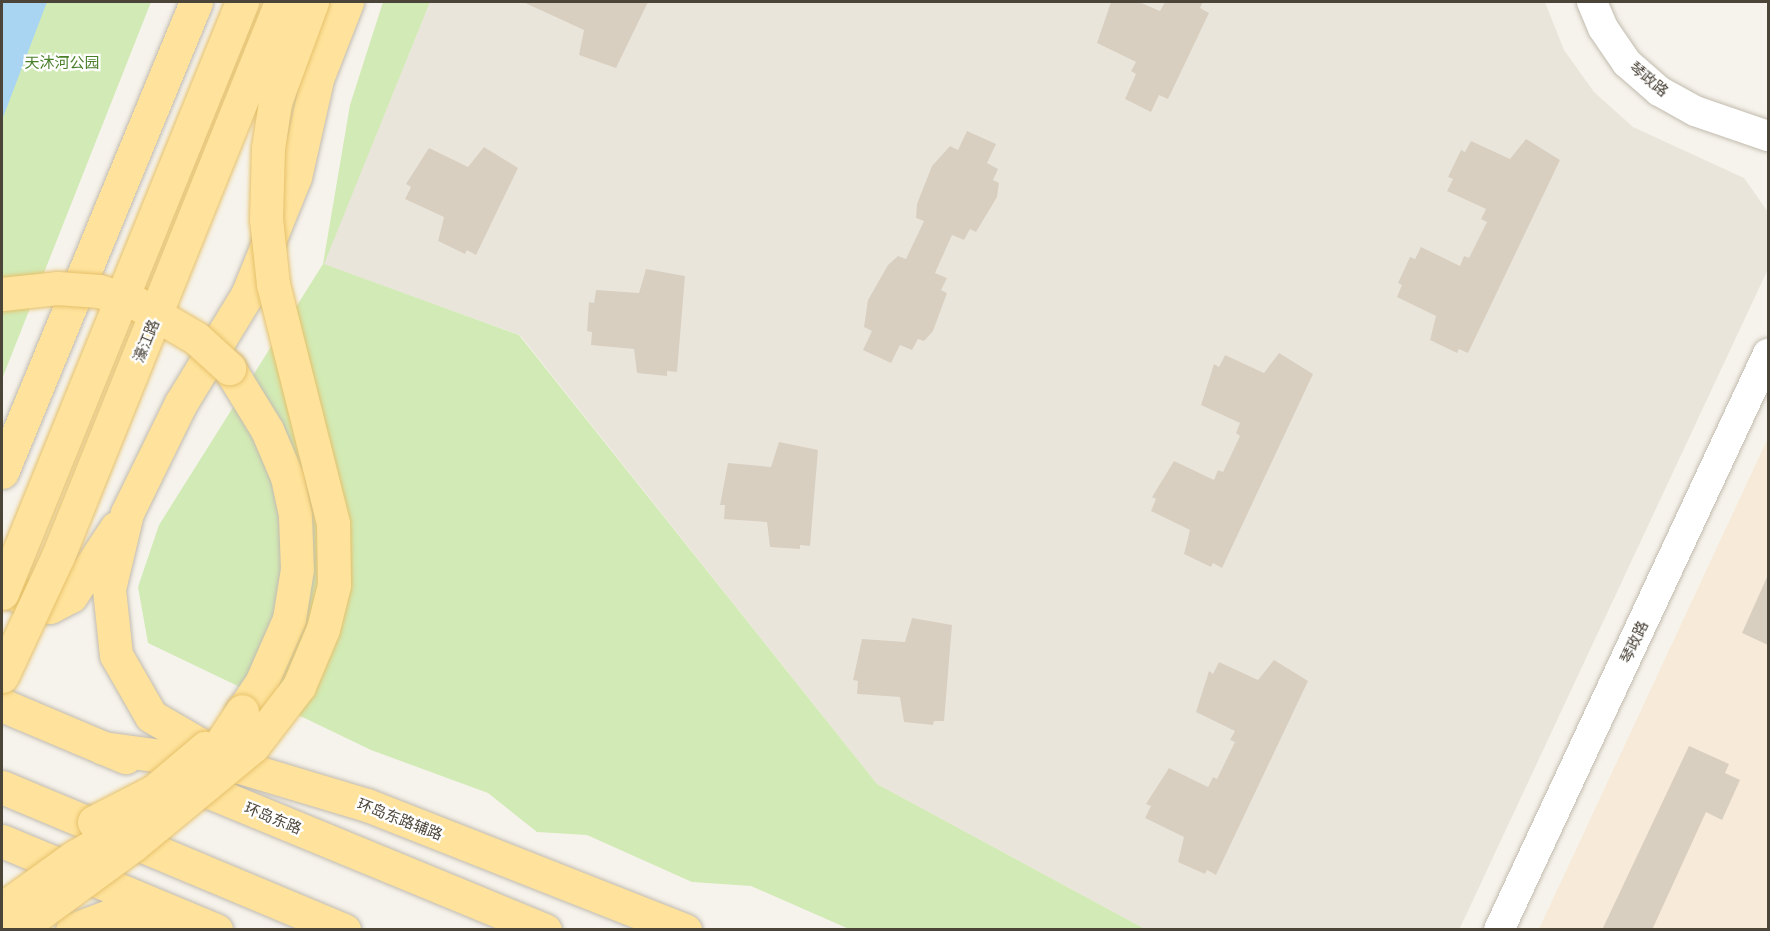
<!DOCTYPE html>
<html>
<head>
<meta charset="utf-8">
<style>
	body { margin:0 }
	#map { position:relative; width:1770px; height:931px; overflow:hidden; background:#f6f3ec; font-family:"PT Sans Narrow","Noto Sans SC",sans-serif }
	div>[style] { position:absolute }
	.residential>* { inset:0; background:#eae5da }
	.commercial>* { inset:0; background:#f7ead8 }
	.green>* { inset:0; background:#d2eab5 }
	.water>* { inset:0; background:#a9d4f2 }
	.building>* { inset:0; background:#d8cfc1 }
	.roads { filter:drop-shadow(0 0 2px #c2bbae) drop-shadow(0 0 2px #c2bbae) }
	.minor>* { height:30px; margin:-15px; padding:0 15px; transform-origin:15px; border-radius:15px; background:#fff }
	.major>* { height:33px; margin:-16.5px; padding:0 16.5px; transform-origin:16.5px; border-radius:16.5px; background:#ffe39c }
	.bridges { filter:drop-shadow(0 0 2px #e6c16a) drop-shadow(0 0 2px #e6c16a) }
	.major-bridge>* { height:33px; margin:-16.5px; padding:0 16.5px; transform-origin:16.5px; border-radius:16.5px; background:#ffe39c }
	span { translate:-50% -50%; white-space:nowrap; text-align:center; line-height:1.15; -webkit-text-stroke:4.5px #fff; paint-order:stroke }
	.park-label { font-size:15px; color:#4a7f2a }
	.street-label { font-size:15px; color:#4b4439 }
	.frame { position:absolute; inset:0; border:3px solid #4b4439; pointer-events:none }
</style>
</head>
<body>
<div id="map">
	<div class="residential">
		<div style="clip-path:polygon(430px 2px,1545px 2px,1564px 50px,1594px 92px,1633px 127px,1744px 178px,1768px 212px,1768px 269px,1459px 930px,1145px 929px,877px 784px,520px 335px,323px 264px)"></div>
	</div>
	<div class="commercial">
		<div style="clip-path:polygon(1768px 438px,1768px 929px,1539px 929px)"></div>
	</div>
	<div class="green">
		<div style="clip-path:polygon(2px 2px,151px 2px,2px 379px)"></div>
		<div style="clip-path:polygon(383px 2px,430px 2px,324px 264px,519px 335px,877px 784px,1145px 929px,849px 929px,751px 886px,692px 882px,587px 835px,537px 832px,488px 793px,371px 750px,148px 643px,138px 587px,159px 525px,323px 264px,350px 105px)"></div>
	</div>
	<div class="water">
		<div style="clip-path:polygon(2px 2px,47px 2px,2px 120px)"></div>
	</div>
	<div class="building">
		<div style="clip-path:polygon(523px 2px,648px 2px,616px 68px,579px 55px,584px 30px)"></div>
		<div style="clip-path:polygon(1111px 2px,1139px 2px,1160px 11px,1165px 2px,1203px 2px,1200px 8px,1209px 13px,1168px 99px,1159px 95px,1151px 112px,1125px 99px,1136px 74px,1131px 71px,1136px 62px,1097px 43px)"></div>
		<div style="clip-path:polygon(967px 131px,996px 144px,987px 163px,998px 169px,993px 180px,999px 183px,997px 197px,976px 232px,970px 229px,964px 240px,952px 235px,935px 273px,947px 278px,941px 290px,947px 293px,933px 331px,924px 341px,918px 339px,912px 350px,900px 345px,891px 363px,863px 350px,872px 331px,864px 327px,868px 300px,888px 265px,898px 256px,906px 259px,924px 221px,916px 218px,917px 204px,932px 166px,950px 146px,958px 150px)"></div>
		<div style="clip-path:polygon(1526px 139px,1560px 160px,1468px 353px,1459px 349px,1457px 353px,1430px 340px,1436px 316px,1397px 297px,1402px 285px,1398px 283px,1410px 257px,1415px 259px,1421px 247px,1460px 266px,1464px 256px,1469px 258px,1487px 222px,1481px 219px,1486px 209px,1447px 191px,1453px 179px,1448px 177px,1461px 150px,1465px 152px,1471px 141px,1510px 159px)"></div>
		<div style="clip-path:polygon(484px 147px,518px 168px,476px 255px,467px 250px,465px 254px,438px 241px,444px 217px,405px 199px,411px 187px,406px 184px,429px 148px,468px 167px)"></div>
		<div style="clip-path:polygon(646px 269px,685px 276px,677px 372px,667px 371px,667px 376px,637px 373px,634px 349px,591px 345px,592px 332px,587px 331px,589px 302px,594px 303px,596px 290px,639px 293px)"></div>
		<div style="clip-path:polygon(1279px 353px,1313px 374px,1222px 568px,1213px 563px,1211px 567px,1184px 554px,1190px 530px,1151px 511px,1156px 499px,1152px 497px,1174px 461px,1214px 480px,1218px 470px,1223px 472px,1240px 436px,1236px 433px,1240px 423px,1201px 405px,1214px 364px,1219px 367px,1225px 355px,1264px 373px)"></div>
		<div style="clip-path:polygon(779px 442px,818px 450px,810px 546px,800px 545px,800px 549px,770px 547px,767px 522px,724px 519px,725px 505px,720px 505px,728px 463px,771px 467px)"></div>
		<div style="clip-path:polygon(1768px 575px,1768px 645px,1742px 633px)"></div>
		<div style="clip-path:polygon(912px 618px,952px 625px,944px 721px,934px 721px,933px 725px,904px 722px,900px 697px,857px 694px,858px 681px,853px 680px,862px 639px,905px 642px)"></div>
		<div style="clip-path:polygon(1274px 660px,1308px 681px,1216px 875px,1207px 870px,1205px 874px,1178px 862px,1184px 837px,1145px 818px,1151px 806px,1146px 804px,1169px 768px,1208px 787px,1213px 777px,1217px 779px,1235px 742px,1230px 740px,1235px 731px,1196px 712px,1209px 671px,1213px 674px,1219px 662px,1258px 680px)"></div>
		<div style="clip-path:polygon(1689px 746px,1729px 764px,1725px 773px,1740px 780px,1722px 820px,1706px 812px,1652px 930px,1602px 930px)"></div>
	</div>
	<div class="roads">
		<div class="minor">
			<div style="left:1592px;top:2px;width:28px;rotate:67deg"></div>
			<div style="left:1603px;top:28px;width:42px;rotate:55.6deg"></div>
			<div style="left:1627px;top:63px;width:43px;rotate:41.2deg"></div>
			<div style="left:1659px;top:91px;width:41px;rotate:29.1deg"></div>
			<div style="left:1695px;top:111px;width:77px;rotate:18.9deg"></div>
			<div style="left:1499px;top:930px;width:636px;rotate:-64.97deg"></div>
		</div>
		<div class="major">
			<div style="left:229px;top:368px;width:73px;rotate:58.5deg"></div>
			<div style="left:267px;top:430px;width:51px;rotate:66.9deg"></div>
			<div style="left:287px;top:477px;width:39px;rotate:78deg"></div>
			<div style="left:295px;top:515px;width:54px;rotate:87.9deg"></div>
			<div style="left:297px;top:569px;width:51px;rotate:99.1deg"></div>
			<div style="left:289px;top:619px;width:70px;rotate:113.6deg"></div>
			<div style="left:261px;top:683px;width:34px;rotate:124deg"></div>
			<div style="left:2px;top:472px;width:508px;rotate:-67.57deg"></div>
			<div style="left:12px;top:593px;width:40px;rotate:20.2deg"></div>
			<div style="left:50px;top:607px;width:24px;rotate:-28deg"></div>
			<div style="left:71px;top:596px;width:82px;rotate:-56.5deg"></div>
			<div style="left:2px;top:705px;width:134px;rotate:22.9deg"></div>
			<div style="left:103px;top:748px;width:138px;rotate:7.9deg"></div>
			<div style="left:240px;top:767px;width:133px;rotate:16.7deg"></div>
			<div style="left:367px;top:805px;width:342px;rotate:21.5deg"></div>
			<div style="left:230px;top:762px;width:91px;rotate:-149.8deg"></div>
			<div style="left:151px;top:716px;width:70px;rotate:-119.8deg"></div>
			<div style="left:116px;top:655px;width:66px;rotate:-96.1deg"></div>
			<div style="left:109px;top:589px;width:78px;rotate:-76.7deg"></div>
			<div style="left:127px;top:513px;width:123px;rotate:-63.9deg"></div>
			<div style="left:181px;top:403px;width:127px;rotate:-58.6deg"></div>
			<div style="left:247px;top:295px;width:127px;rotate:-67.9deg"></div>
			<div style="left:295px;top:177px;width:100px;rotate:-77.3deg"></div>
			<div style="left:317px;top:79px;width:83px;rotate:-68.7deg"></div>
			<div style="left:178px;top:779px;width:397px;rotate:22.4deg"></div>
			<div style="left:2px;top:787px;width:371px;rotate:22.7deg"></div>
			<div style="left:2px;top:841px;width:232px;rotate:22.6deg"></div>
			<div style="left:72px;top:930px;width:51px;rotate:-20.6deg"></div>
			<div style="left:120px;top:912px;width:43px;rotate:-1.3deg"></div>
		</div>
	</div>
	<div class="bridges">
		<div class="major-bridge">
			<div style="left:2px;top:294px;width:55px;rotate:-6.2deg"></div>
			<div style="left:57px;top:288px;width:42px;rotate:4.1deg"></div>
			<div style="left:99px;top:291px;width:39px;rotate:18deg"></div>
			<div style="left:136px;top:303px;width:69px;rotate:30.3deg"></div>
			<div style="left:196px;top:338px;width:45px;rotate:42.3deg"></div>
			<div style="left:2px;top:593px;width:638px;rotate:-67.9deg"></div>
			<div style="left:2px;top:676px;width:132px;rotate:-65deg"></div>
			<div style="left:58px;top:556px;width:597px;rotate:-68.07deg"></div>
			<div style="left:194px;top:785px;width:88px;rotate:-57deg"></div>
			<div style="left:94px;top:822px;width:68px;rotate:-27.3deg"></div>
			<div style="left:154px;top:791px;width:67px;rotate:-40.1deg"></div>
			<div style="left:2px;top:909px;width:89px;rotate:-35.8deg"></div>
			<div style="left:74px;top:857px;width:68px;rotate:-30deg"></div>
			<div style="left:17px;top:930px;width:144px;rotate:-36.2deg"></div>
			<div style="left:133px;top:845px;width:156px;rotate:-39.5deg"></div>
			<div style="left:253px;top:746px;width:76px;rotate:-52.5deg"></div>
			<div style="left:299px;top:686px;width:62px;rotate:-67.2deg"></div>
			<div style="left:323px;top:629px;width:45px;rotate:-76deg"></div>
			<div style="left:334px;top:585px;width:62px;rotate:-90.9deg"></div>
			<div style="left:333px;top:523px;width:246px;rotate:-104.1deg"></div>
			<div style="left:273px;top:284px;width:65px;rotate:-96.1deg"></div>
			<div style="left:266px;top:219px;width:71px;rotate:-88.4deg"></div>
			<div style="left:268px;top:148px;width:47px;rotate:-81.3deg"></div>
			<div style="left:275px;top:102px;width:107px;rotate:-69.7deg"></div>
		</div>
	</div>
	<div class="park-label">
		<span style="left:62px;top:63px">天沐河公园</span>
	</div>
	<div class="street-label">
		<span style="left:1649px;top:79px;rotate:39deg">琴政路</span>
		<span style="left:146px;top:341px;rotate:-68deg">濠江路</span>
		<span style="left:1634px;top:642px;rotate:-65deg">琴政路</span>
		<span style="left:273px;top:818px;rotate:22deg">环岛东路</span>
		<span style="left:400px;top:819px;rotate:21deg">环岛东路辅路</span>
	</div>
	<div class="frame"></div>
</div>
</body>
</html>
